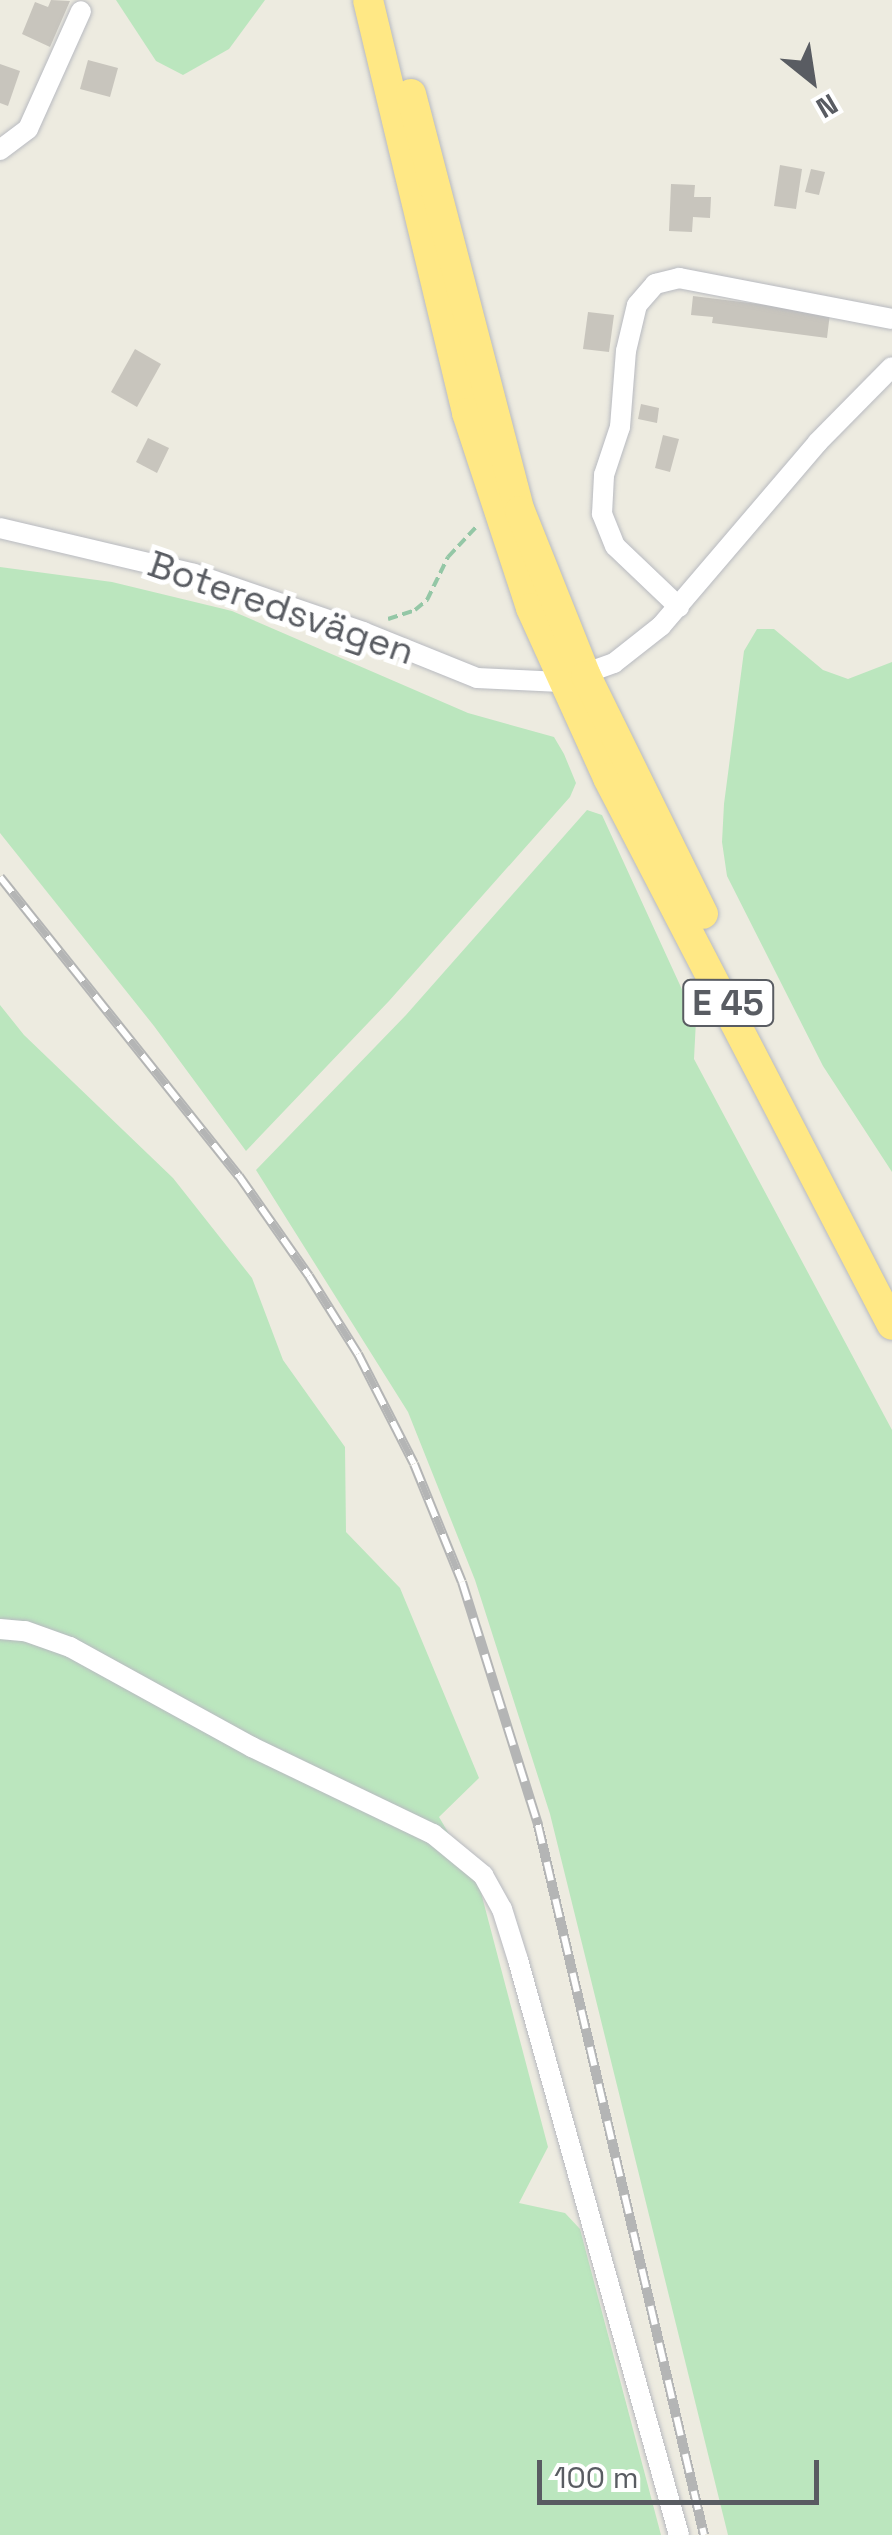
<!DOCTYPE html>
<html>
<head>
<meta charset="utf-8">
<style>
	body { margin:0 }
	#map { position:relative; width:892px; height:2535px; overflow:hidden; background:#edebe0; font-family:"Space Grotesk",sans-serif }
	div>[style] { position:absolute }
	.green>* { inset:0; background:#bbe6be }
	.building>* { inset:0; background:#c8c5bd }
	.path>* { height:4px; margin-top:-2px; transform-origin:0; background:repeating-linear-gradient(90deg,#94c7a6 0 10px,transparent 0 15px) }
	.roads { filter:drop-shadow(0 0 2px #b8bac0) drop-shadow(0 0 2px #b8bac0) }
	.minor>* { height:20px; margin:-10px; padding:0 10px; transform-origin:10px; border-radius:10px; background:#fff }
	.highway>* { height:30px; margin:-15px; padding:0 15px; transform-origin:15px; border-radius:15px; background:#ffe885 }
	.rail>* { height:10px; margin-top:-5px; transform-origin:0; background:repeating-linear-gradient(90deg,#fff 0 19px,#b4b5b5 0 38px); box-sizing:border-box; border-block:2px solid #b4b5b5 }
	span { translate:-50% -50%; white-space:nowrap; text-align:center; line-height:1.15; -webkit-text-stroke:10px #fff; paint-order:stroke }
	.shield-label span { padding:2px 8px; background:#fff; border:2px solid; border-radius:8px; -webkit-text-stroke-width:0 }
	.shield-label { font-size:35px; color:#595c62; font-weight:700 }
	.street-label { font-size:38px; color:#595c62 }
	.north { position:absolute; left:762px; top:30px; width:100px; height:100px; -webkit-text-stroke:8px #fff; paint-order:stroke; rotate:150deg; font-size:28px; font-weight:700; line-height:40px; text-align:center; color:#595c62 }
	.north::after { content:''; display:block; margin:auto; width:35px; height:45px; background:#595c62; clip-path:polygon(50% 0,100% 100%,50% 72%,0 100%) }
	.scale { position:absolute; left:537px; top:2460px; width:282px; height:45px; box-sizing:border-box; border:5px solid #595c62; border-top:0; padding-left:12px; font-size:30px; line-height:35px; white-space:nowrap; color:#595c62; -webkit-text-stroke:8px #fff; paint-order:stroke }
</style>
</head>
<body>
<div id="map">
	<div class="green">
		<div style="clip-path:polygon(116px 0,265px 0,229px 49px,183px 75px,156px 61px)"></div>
		<div style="clip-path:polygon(0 567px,112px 582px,232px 611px,468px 713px,554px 737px,564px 754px,576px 783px,570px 797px,389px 1001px,246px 1151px,154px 1026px,0 833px)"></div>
		<div style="clip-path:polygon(757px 629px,774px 629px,823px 670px,848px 679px,892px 662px,892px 1172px,823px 1066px,727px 876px,722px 842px,724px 804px,744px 651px)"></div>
		<div style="clip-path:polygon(587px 810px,602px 815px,696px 1020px,694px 1059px,892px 1430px,892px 2535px,728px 2535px,550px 1814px,475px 1580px,408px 1412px,256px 1170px,406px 1015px)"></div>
		<div style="clip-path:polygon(0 1005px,24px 1035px,173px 1178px,252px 1278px,283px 1360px,345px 1447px,346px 1532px,400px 1588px,479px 1778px,439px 1817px,479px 1885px,548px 2147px,519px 2203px,565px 2213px,580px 2229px,661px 2535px,0 2535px)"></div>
	</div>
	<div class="building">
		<div style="clip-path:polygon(51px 0,70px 1px,50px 47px,22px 34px,35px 2px,48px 7px)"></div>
		<div style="clip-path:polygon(88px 60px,118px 68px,110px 97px,80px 89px)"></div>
		<div style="clip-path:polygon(0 64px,20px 71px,8px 106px,0 103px)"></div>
		<div style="clip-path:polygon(780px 165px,802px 169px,796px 209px,774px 206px)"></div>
		<div style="clip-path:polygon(811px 169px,825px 172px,819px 195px,805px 192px)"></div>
		<div style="clip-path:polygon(671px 184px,695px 185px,694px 197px,711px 197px,710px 218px,693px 217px,692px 232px,669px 231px)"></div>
		<div style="clip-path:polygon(693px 296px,830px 313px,827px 338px,712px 323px,713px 317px,691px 315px)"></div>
		<div style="clip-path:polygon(588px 312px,614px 315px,609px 352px,583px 349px)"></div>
		<div style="clip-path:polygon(135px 349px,161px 364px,137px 407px,111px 392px)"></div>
		<div style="clip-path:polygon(641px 404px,659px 408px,657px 423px,638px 419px)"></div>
		<div style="clip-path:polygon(663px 435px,679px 439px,670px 472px,655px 468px)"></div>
		<div style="clip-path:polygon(148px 438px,169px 448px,157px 473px,136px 462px)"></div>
	</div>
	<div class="path">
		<div style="left:388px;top:619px;width:28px;rotate:-18deg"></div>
		<div style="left:415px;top:610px;width:16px;rotate:-40deg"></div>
		<div style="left:427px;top:600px;width:48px;rotate:-64deg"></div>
		<div style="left:448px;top:557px;width:42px;rotate:-46.9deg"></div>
	</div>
	<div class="roads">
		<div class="minor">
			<div style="left:0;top:150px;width:35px;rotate:-37deg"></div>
			<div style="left:28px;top:129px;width:129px;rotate:-65.8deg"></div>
			<div style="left:0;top:528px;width:199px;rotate:13.3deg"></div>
			<div style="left:194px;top:574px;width:179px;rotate:18.9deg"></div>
			<div style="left:363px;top:632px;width:123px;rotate:22deg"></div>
			<div style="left:477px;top:678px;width:84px;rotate:2.7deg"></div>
			<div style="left:561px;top:682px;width:56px;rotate:-19.7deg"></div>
			<div style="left:614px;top:663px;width:60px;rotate:-38.2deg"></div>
			<div style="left:661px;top:626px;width:242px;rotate:-49.5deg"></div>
			<div style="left:818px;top:442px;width:105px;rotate:-45.4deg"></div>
			<div style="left:679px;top:607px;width:88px;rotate:-136.4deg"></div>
			<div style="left:615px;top:546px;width:35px;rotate:-112deg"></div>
			<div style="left:602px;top:514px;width:39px;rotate:-87deg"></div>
			<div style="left:604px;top:475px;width:51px;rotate:-71.6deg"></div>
			<div style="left:620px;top:427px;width:76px;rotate:-85.5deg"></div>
			<div style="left:626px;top:351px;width:47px;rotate:-76.6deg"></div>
			<div style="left:637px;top:305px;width:28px;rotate:-49deg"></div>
			<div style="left:655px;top:284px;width:25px;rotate:-14deg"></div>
			<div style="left:679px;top:278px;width:217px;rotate:10.9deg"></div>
			<div style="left:0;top:1629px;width:25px;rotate:5deg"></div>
			<div style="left:25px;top:1631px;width:48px;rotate:19.6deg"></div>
			<div style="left:70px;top:1647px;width:208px;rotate:28.8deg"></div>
			<div style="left:252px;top:1747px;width:201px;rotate:25.7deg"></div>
			<div style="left:433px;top:1834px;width:65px;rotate:39.4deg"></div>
			<div style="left:483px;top:1875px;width:39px;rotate:61deg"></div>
			<div style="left:502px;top:1909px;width:53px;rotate:72.6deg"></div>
			<div style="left:518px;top:1960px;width:597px;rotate:74.36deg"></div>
		</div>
		<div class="highway">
			<div style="left:368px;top:0;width:425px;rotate:76.5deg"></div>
			<div style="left:467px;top:413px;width:205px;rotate:71.8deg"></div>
			<div style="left:531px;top:608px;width:187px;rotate:65.6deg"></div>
			<div style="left:608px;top:778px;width:616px;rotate:62.56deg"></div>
			<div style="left:411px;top:94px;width:431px;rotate:75.4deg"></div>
			<div style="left:520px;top:511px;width:178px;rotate:68.2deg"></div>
			<div style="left:586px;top:676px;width:265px;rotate:63.8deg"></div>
		</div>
	</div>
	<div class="rail">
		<div style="left:0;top:877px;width:383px;rotate:51.4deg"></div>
		<div style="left:239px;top:1176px;width:122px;rotate:55deg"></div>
		<div style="left:309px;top:1276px;width:92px;rotate:57.9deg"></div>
		<div style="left:358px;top:1354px;width:123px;rotate:63deg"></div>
		<div style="left:414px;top:1464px;width:127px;rotate:67.9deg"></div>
		<div style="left:462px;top:1582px;width:255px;rotate:72.6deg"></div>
		<div style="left:538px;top:1825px;width:729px;rotate:76.84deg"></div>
	</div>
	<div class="shield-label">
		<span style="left:728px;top:1003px">E 45</span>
	</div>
	<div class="street-label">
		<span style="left:281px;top:608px;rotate:19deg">Boteredsvägen</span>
	</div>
	<div class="north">N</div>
	<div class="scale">100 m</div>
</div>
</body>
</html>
